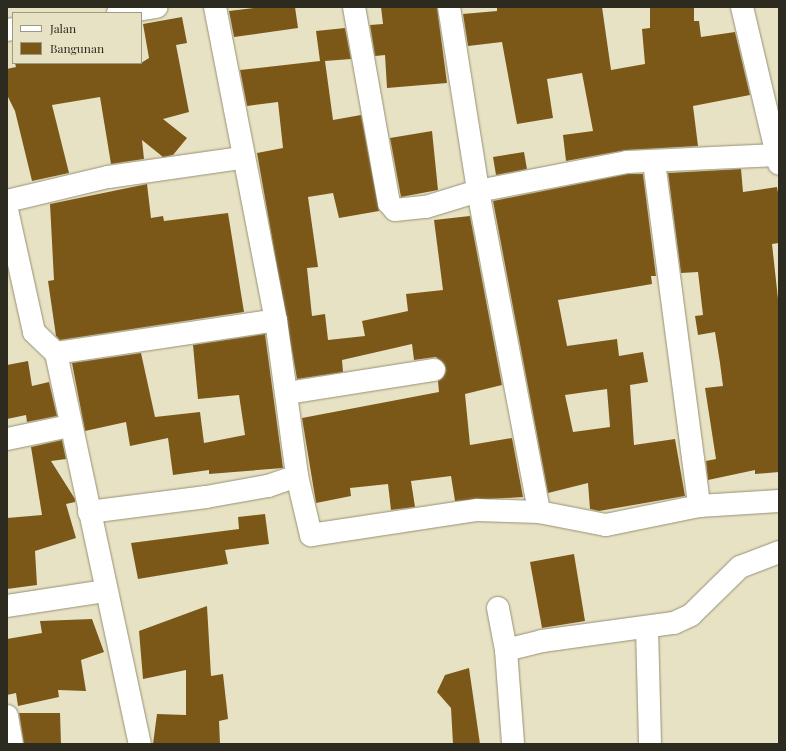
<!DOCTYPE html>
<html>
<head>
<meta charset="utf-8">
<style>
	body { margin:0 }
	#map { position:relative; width:786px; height:751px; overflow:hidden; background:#e8e2c4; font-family:"Playfair Display",serif }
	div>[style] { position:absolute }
	.building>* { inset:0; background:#7b5818 }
	.roads { filter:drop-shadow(0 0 1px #969075) drop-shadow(0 0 1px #969075) }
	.street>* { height:22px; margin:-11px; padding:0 11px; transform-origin:11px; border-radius:11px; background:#fff }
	span { translate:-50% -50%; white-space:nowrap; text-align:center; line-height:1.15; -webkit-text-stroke:4px #e8e2c4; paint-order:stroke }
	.frame { position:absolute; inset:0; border:8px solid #2d2b20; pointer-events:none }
	.legend { position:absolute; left:12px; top:12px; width:130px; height:52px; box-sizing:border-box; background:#e8e2c4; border:1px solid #9d9982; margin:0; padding:5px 7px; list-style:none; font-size:12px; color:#2d2b20 }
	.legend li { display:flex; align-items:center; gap:8px; height:20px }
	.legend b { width:20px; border:1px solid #9d9982 }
</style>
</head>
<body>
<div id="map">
	<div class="building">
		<div style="clip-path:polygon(261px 7px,295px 7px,298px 28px,234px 37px,229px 11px)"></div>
		<div style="clip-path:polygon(381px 7px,437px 7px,447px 83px,387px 88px,385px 55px,375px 56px,370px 25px,383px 24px)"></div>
		<div style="clip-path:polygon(497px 7px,602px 7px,611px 70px,645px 64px,642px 29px,650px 28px,650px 7px,694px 7px,694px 21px,699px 21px,701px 37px,735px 32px,750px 95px,693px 106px,698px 146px,626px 150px,566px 161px,563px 135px,593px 131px,582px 73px,547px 79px,553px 118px,517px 124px,502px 42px,468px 46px,463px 14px,497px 11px)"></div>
		<div style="clip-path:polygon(182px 17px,187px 43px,176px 45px,189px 112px,163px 119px,187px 138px,173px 155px,163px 157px,142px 140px,144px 159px,111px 164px,100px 97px,52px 105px,69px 173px,32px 181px,15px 111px,7px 95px,7px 69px,16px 67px,15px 63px,141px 63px,149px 58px,143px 24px)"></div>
		<div style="clip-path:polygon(345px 28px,351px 59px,325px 61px,333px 120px,361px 115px,379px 211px,339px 218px,333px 193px,308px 197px,318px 267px,307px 268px,312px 316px,325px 314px,328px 340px,365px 336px,362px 321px,408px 311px,406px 294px,443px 290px,434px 220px,470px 216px,502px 385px,465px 394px,470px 445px,512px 438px,523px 497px,455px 501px,451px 476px,411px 481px,415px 507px,391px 510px,388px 484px,350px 488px,351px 496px,316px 503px,302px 418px,439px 392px,438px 381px,446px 368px,436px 357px,414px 360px,412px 344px,342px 360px,343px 372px,297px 379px,257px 153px,283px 148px,278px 102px,247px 106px,240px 70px,320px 61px,316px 31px)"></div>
		<div style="clip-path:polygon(432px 131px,438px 190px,401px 197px,390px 138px)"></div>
		<div style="clip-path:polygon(524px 152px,527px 169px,496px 175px,493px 157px)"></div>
		<div style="clip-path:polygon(741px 169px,743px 192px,777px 187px,779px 198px,779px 243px,772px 244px,779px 308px,779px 472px,755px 474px,755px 470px,708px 480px,706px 461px,716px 459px,705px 388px,723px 386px,720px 363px,715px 332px,698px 335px,695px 316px,703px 315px,698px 272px,681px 273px,668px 173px)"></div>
		<div style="clip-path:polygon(evenodd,628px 174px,643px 174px,656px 276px,651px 276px,652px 284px,558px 300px,567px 346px,617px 339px,619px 356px,643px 352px,648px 382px,630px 385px,634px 445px,675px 439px,685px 496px,599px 511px,590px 509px,588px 483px,548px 493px,493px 201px,628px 174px,607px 389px,610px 427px,573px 432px,565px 395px,607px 389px)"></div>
		<div style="clip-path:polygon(147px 184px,151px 218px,163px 216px,164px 221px,228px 213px,244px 312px,60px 340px,56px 336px,48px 281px,54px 280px,50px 204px)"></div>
		<div style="clip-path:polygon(265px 334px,283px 468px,209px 474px,209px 470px,173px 475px,168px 438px,130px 446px,126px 422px,85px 431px,72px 363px,141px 353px,155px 417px,200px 412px,204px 443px,245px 435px,239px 395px,198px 399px,193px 345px)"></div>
		<div style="clip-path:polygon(28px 361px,32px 386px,49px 382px,57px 416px,27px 422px,26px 415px,7px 419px,7px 365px)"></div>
		<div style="clip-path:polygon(62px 440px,66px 459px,51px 461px,75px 499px,75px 502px,66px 504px,76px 538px,35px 551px,37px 585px,7px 589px,7px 518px,42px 515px,31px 447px)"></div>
		<div style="clip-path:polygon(265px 514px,269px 544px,225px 550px,228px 564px,138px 579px,131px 543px,239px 529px,238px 517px)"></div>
		<div style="clip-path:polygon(574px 554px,585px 621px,542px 628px,530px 562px)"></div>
		<div style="clip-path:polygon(207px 606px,211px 676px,223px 674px,228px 719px,219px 721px,220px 744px,153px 744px,157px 714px,186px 715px,186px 670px,143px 679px,139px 631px)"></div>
		<div style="clip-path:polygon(92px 619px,104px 652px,81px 660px,86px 691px,58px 690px,59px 697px,18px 706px,16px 693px,7px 695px,7px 639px,42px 633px,40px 621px)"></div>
		<div style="clip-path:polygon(469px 668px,480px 744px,453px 744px,451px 708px,437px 692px,445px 675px)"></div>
		<div style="clip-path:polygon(19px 713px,60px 713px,61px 744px,24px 744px)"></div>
	</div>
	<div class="roads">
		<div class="street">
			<div style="left:215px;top:7px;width:319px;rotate:79deg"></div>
			<div style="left:276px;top:320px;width:157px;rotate:82.3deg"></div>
			<div style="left:297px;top:476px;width:61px;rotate:76.7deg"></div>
			<div style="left:311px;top:535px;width:168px;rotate:-8.6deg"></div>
			<div style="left:477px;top:510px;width:62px;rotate:1.8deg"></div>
			<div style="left:539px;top:512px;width:68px;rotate:11deg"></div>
			<div style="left:606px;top:525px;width:95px;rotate:-11.5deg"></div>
			<div style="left:699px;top:506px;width:80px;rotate:-3.6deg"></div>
			<div style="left:354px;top:7px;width:199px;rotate:79.9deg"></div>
			<div style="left:389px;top:203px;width:9px;rotate:49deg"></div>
			<div style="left:395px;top:210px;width:31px;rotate:-6deg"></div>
			<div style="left:426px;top:207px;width:54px;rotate:-17.1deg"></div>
			<div style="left:478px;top:191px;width:152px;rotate:-11deg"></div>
			<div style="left:627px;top:162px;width:150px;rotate:-2.7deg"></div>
			<div style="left:449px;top:7px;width:186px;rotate:81deg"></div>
			<div style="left:478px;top:191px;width:327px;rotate:79.2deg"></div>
			<div style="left:742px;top:7px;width:161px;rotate:76.7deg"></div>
			<div style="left:118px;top:13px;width:39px;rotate:-9deg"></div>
			<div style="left:7px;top:30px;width:6px;rotate:-9deg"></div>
			<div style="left:654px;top:162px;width:347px;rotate:82.5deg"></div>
			<div style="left:7px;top:201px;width:104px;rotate:-13.4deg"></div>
			<div style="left:108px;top:177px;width:135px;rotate:-8.1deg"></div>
			<div style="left:7px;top:210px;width:125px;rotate:77.5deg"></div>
			<div style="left:34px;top:332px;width:30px;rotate:44deg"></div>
			<div style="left:56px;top:353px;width:400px;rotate:77.9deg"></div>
			<div style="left:56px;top:353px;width:222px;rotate:-8.5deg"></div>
			<div style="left:288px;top:393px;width:148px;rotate:-9deg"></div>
			<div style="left:7px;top:439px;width:64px;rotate:-11.7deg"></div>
			<div style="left:89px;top:512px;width:118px;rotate:-7.3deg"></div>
			<div style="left:206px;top:497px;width:63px;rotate:-10.1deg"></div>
			<div style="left:268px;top:486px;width:31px;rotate:-19deg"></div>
			<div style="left:7px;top:606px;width:99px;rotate:-8.7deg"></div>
			<div style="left:498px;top:608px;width:43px;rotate:79.2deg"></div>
			<div style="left:506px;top:650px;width:94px;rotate:85.7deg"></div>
			<div style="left:647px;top:628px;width:116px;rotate:88.5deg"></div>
			<div style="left:506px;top:650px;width:37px;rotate:-14deg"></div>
			<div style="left:542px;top:641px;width:133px;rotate:-7.8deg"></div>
			<div style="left:674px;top:623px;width:19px;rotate:-25deg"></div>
			<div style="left:691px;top:615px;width:69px;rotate:-44.4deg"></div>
			<div style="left:740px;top:567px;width:42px;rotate:-21deg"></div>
			<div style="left:7px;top:716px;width:28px;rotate:80deg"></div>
		</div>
	</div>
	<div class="frame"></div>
	<ul class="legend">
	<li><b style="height:5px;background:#fff"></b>Jalan</li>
	<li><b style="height:11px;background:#7b5818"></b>Bangunan</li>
	</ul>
</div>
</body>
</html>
